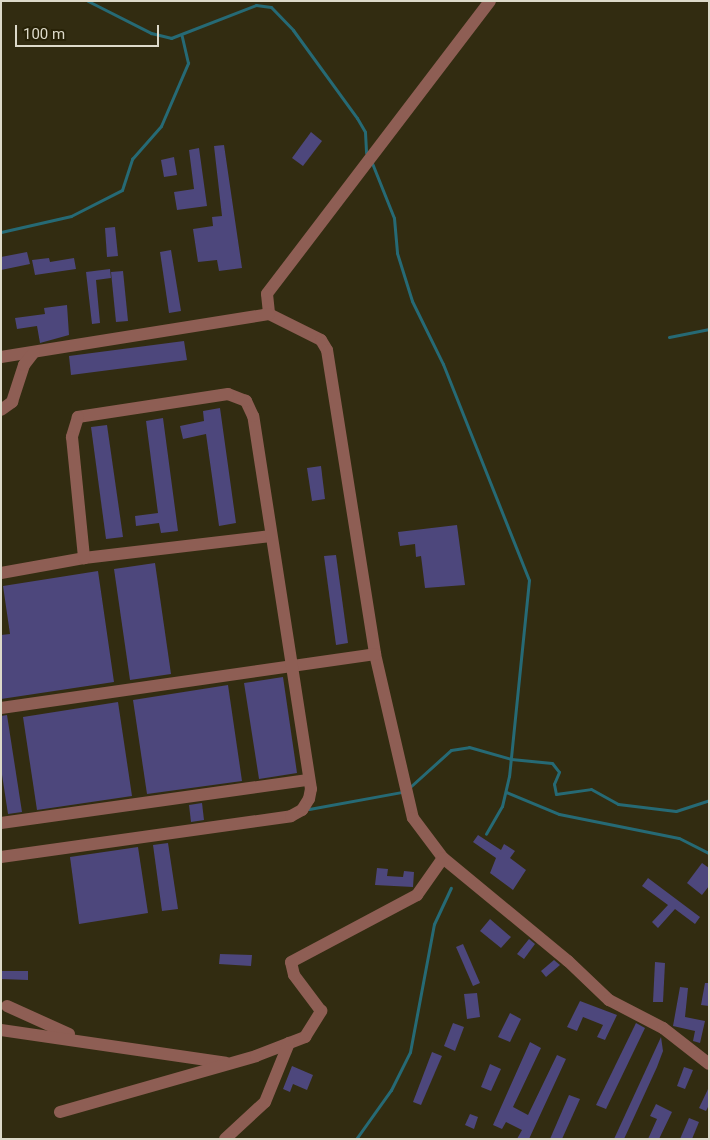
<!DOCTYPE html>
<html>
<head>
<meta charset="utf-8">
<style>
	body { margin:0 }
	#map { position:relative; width:710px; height:1140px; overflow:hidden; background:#322c11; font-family:Roboto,sans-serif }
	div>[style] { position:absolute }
	.stream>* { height:3px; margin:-1.5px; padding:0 1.5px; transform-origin:1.5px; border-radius:1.5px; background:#266a75 }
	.building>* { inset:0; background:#4d477c }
	.minor>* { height:12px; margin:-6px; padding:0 6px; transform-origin:6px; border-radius:6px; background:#8e5e54 }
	span { translate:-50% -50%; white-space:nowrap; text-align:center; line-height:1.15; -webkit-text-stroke:5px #282207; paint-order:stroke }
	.frame { position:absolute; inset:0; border:2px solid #dddaca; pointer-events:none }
	.scale { position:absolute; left:15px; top:25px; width:144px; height:22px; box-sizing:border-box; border:2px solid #dddaca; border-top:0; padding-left:6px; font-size:15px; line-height:18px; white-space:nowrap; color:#dddaca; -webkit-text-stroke:4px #282207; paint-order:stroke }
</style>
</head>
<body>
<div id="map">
	<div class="stream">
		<div style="left:88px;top:1px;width:71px;rotate:26.9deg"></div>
		<div style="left:151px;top:33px;width:21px;rotate:14deg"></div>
		<div style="left:171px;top:38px;width:91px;rotate:-21.2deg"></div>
		<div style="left:256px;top:5px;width:15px;rotate:8deg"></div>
		<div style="left:271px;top:7px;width:32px;rotate:46deg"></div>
		<div style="left:293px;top:30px;width:109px;rotate:54deg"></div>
		<div style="left:357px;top:118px;width:16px;rotate:60deg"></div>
		<div style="left:365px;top:132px;width:21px;rotate:87deg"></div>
		<div style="left:372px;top:163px;width:59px;rotate:68.2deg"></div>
		<div style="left:394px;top:218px;width:35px;rotate:85deg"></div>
		<div style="left:397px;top:253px;width:50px;rotate:72.6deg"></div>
		<div style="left:412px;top:301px;width:70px;rotate:63.8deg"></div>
		<div style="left:443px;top:364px;width:232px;rotate:68.3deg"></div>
		<div style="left:529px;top:580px;width:197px;rotate:95.8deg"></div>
		<div style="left:509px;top:776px;width:31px;rotate:103deg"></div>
		<div style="left:502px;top:806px;width:32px;rotate:120deg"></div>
		<div style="left:1px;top:232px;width:72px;rotate:-12.9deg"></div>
		<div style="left:71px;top:216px;width:57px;rotate:-27deg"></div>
		<div style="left:122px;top:190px;width:33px;rotate:-72deg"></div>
		<div style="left:132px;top:159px;width:44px;rotate:-48.7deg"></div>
		<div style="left:161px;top:126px;width:69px;rotate:-66.8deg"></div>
		<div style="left:188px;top:63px;width:28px;rotate:-103deg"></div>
		<div style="left:669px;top:337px;width:41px;rotate:-11.3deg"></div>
		<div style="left:410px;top:787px;width:55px;rotate:-42.1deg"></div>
		<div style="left:451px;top:750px;width:18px;rotate:-9deg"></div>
		<div style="left:469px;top:747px;width:44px;rotate:15.9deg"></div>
		<div style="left:511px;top:759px;width:41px;rotate:5.6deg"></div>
		<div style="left:552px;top:763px;width:11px;rotate:52deg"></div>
		<div style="left:559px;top:772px;width:13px;rotate:113deg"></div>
		<div style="left:554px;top:784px;width:10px;rotate:79deg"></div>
		<div style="left:556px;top:794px;width:35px;rotate:-8deg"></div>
		<div style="left:591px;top:789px;width:31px;rotate:29deg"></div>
		<div style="left:618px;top:804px;width:58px;rotate:6.9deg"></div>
		<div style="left:676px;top:811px;width:35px;rotate:-18deg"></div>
		<div style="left:506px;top:792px;width:57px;rotate:22.5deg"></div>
		<div style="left:559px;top:814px;width:122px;rotate:11.3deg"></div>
		<div style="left:679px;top:838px;width:34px;rotate:27deg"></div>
		<div style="left:309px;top:809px;width:95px;rotate:-10.4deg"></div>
		<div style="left:356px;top:1139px;width:60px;rotate:-54.5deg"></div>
		<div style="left:391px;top:1090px;width:42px;rotate:-63.4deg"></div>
		<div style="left:410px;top:1052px;width:130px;rotate:-79.4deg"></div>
		<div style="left:434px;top:924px;width:40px;rotate:-65deg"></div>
	</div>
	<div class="building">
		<div style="clip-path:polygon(311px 132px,322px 141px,303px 166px,292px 158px)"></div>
		<div style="clip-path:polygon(224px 145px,242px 268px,219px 271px,217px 260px,198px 262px,193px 229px,213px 226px,212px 217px,222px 216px,214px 146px)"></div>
		<div style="clip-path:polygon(199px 148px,207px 206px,177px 210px,174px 192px,194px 189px,189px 150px)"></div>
		<div style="clip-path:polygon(174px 157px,177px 175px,164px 177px,161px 160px)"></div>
		<div style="clip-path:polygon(115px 227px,118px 256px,107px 257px,105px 228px)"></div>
		<div style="clip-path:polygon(171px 250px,181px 311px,169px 313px,160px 252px)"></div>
		<div style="clip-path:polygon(27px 252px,30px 264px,1px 270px,1px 257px)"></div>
		<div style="clip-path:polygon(49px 258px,50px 262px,74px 258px,76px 269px,35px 275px,32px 260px)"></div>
		<div style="clip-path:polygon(110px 269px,111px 278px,96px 280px,100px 323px,92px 324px,86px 272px)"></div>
		<div style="clip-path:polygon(123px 271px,128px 321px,116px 322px,111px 272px)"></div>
		<div style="clip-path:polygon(67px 305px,69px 335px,40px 343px,37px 326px,17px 329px,15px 318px,45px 314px,44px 308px)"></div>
		<div style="clip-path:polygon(184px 341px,187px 360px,71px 375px,69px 356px)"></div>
		<div style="clip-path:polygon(220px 408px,236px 523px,219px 526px,206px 434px,183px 439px,180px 426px,204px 421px,203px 411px)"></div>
		<div style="clip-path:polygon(163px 418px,178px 531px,161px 533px,159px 523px,136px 526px,135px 516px,158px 513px,146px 421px)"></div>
		<div style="clip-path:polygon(107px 425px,123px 537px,106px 539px,91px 427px)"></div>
		<div style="clip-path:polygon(321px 466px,325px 499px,312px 501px,307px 468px)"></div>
		<div style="clip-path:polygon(457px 525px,465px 585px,425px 588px,421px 556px,416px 557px,415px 544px,400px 546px,398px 532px)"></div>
		<div style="clip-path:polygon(336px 555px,348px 643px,336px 645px,324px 556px)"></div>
		<div style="clip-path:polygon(155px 563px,171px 674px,130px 680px,114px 569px)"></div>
		<div style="clip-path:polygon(98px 571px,114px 682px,1px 699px,1px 635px,10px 634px,3px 586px)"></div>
		<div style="clip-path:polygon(283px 677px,297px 773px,259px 779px,244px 683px)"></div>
		<div style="clip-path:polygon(228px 685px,242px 781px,147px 794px,133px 700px)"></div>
		<div style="clip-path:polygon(118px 702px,132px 796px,37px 810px,23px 717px)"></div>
		<div style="clip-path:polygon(7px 715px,22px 812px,8px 814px,1px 768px,1px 716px)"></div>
		<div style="clip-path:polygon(202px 803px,204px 820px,191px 822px,189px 805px)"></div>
		<div style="clip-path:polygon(478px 835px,501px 850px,504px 844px,515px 851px,510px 858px,526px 870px,513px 890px,490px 873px,496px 858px,473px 842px)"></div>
		<div style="clip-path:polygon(168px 843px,178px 909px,162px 911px,153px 845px)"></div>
		<div style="clip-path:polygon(138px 847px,148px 913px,79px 924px,70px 857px)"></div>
		<div style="clip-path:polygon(702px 863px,709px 868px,709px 886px,702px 895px,687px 883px)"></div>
		<div style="clip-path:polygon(377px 868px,388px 869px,387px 876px,403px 877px,404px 871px,414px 872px,413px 887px,375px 885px)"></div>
		<div style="clip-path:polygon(648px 878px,700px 917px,695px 924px,675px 909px,658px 928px,652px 922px,668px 905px,642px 886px)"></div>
		<div style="clip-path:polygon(490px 919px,511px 937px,501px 948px,480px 931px)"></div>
		<div style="clip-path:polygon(529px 939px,535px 944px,524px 959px,517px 954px)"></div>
		<div style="clip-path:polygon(463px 944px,480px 983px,473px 986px,456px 947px)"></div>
		<div style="clip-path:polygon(220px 954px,252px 955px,251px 966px,219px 964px)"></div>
		<div style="clip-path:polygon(554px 960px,560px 965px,546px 977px,541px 971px)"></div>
		<div style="clip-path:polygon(655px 962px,665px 963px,663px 1002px,653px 1002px)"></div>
		<div style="clip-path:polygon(1px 971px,28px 971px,28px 980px,1px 979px)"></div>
		<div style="clip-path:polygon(705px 983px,709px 983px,709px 1006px,701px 1005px)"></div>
		<div style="clip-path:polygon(680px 987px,688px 988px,685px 1017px,705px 1021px,700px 1043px,693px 1041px,695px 1031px,673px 1026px)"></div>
		<div style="clip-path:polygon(477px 993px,480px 1017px,467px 1019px,464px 994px)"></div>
		<div style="clip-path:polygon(580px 1001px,617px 1015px,605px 1040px,597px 1037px,603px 1025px,583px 1017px,577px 1031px,567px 1027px)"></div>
		<div style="clip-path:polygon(510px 1013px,521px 1019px,510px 1042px,498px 1037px)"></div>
		<div style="clip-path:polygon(453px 1023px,464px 1027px,455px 1051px,444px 1046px)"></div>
		<div style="clip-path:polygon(636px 1023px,645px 1028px,606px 1109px,596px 1105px)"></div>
		<div style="clip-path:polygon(661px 1037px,663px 1051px,657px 1067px,624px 1139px,614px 1139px)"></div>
		<div style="clip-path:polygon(530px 1042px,541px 1048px,513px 1107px,528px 1115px,557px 1055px,566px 1059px,529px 1139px,517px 1139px,522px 1130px,506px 1122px,502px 1129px,493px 1125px)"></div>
		<div style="clip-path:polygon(432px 1052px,442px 1056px,421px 1105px,413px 1102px)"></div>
		<div style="clip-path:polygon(490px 1064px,501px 1069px,491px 1091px,481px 1087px)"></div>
		<div style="clip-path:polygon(292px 1066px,313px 1075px,307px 1090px,293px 1084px,290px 1092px,283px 1089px)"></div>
		<div style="clip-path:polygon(684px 1067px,693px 1070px,685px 1089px,677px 1086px)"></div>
		<div style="clip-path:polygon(709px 1087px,709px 1105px,706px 1111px,699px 1108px)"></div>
		<div style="clip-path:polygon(569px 1095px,580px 1099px,562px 1139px,550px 1139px)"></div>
		<div style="clip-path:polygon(656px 1104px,672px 1112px,659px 1139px,648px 1139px,657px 1119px,650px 1116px)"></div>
		<div style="clip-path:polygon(470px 1114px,478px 1117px,474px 1129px,465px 1125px)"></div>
		<div style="clip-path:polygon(689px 1118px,699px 1122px,692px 1139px,680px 1139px)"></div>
	</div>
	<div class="minor">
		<div style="left:490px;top:1px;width:368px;rotate:127.3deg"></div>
		<div style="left:267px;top:294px;width:20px;rotate:84deg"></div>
		<div style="left:269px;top:314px;width:58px;rotate:26.6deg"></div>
		<div style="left:321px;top:340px;width:12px;rotate:59deg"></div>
		<div style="left:327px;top:350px;width:308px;rotate:81deg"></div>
		<div style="left:375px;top:654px;width:168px;rotate:77deg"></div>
		<div style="left:413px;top:818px;width:50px;rotate:53.1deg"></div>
		<div style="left:443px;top:858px;width:162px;rotate:39.5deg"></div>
		<div style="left:568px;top:961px;width:57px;rotate:43.6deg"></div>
		<div style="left:609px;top:1000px;width:61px;rotate:27.4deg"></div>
		<div style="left:663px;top:1028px;width:58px;rotate:38deg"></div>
		<div style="left:1px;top:357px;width:271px;rotate:-9.1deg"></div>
		<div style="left:1px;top:410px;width:14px;rotate:-36deg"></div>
		<div style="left:12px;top:402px;width:39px;rotate:-72deg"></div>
		<div style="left:24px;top:365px;width:16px;rotate:-52deg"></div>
		<div style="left:1px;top:573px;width:84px;rotate:-10.2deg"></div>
		<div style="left:84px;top:558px;width:188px;rotate:-6.7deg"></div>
		<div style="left:1px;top:708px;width:378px;rotate:-8.2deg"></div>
		<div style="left:1px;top:823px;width:310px;rotate:-8deg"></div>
		<div style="left:1px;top:857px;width:293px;rotate:-8deg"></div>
		<div style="left:291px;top:816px;width:13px;rotate:-29deg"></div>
		<div style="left:302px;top:810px;width:13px;rotate:-58deg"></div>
		<div style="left:309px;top:799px;width:10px;rotate:-79deg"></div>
		<div style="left:311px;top:789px;width:377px;rotate:-98.8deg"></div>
		<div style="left:253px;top:416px;width:17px;rotate:-115deg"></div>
		<div style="left:246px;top:401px;width:19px;rotate:-159deg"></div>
		<div style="left:228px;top:394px;width:152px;rotate:171.3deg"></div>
		<div style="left:78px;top:417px;width:21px;rotate:107deg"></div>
		<div style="left:72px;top:437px;width:122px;rotate:84.3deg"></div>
		<div style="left:7px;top:1006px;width:68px;rotate:24.3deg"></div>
		<div style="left:1px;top:1030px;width:227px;rotate:8.3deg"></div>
		<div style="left:60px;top:1112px;width:204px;rotate:-15.9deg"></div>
		<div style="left:256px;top:1056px;width:53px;rotate:-21.2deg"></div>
		<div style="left:305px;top:1037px;width:31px;rotate:-58deg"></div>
		<div style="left:321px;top:1011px;width:45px;rotate:-126.9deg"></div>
		<div style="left:294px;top:975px;width:13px;rotate:-103deg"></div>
		<div style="left:291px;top:962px;width:143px;rotate:-28deg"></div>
		<div style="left:417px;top:895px;width:45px;rotate:-54.9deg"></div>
		<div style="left:225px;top:1139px;width:54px;rotate:-42.8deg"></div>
		<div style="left:265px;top:1102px;width:64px;rotate:-67.9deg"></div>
	</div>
	<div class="frame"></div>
	<div class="scale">100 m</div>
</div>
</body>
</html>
